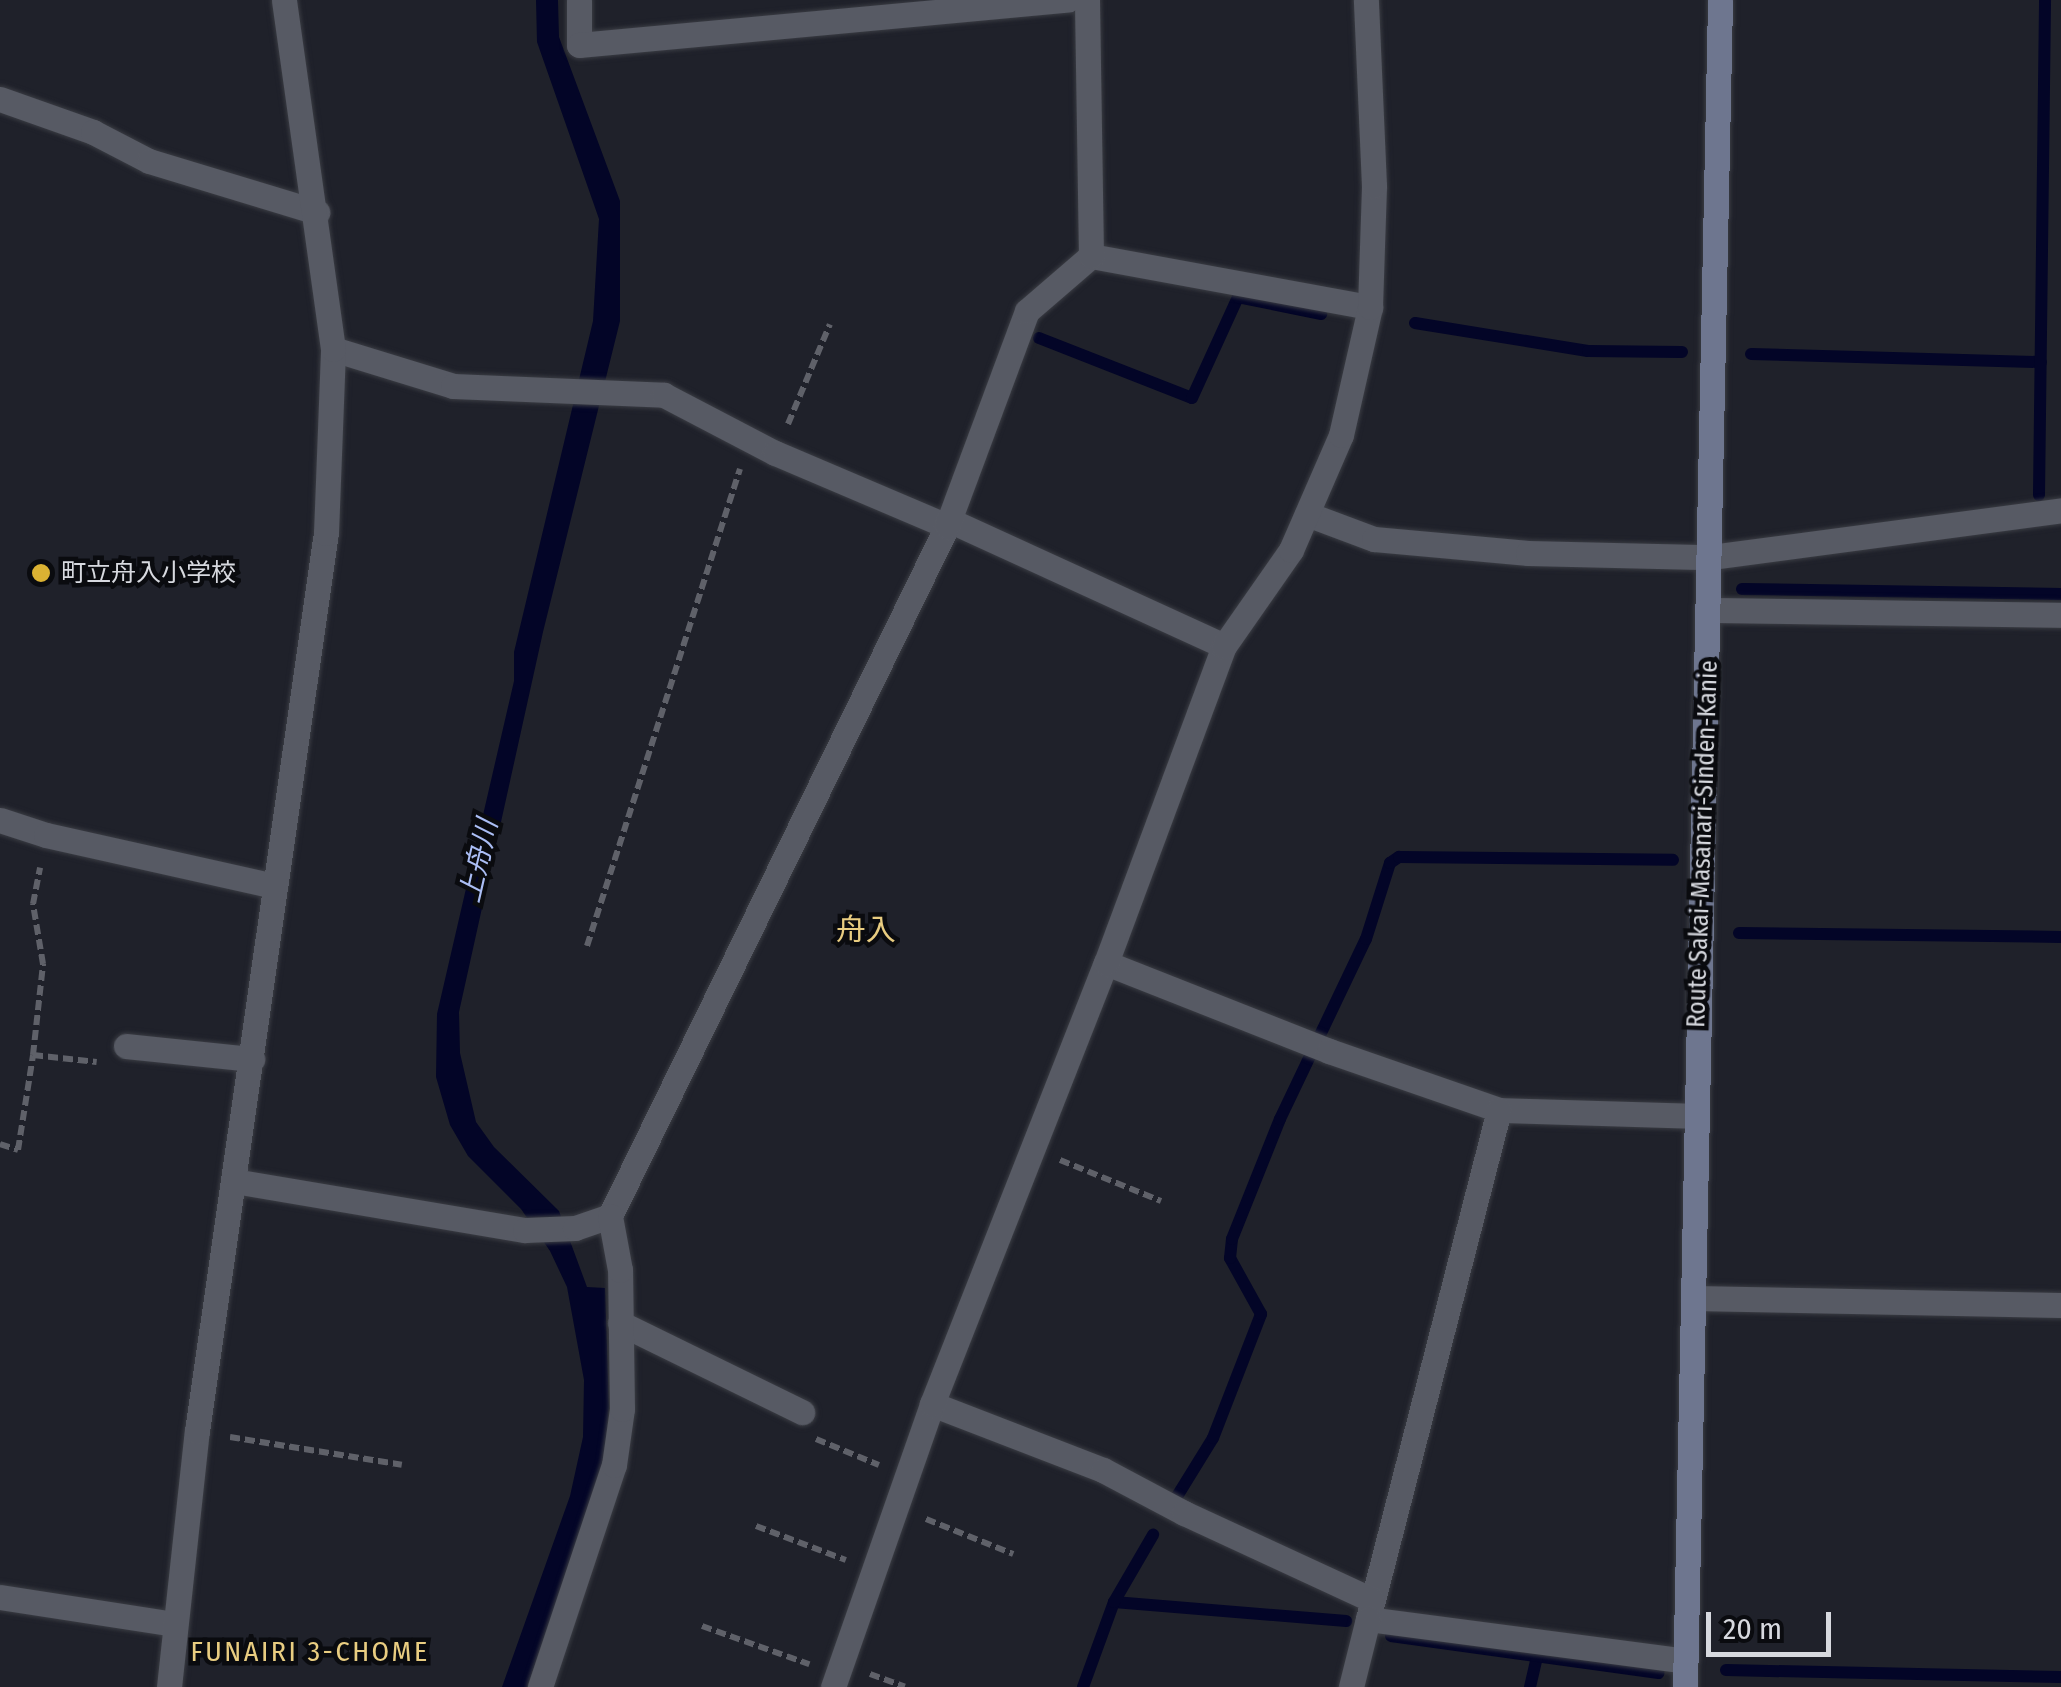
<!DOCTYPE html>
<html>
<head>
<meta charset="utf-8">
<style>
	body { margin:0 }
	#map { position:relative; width:2061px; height:1687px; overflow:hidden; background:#1f212a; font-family:"Fira Sans Condensed","Noto Sans JP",sans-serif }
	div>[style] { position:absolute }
	.water>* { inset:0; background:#030527 }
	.stream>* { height:12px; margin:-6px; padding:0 6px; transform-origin:6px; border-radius:6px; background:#030527 }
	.path>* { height:6px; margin-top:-3px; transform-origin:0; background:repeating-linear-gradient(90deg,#5f6169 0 10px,transparent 0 15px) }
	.roads { filter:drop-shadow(0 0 2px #3a3c43) drop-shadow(0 0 2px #3a3c43) }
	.lane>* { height:25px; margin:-12.5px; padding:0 12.5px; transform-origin:12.5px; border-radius:12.5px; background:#575a64 }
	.street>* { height:25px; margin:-12.5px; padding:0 12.5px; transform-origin:12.5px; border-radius:12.5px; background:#575a64 }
	.secondary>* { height:25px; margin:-12.5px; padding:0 12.5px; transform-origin:12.5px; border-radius:12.5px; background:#6e768f }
	.dots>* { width:28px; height:28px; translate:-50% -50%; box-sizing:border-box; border:5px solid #0a0b0f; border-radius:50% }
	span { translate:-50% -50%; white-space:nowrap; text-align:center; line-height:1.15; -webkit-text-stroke:9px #0a0b0f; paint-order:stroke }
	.poi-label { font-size:25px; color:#d7d9df }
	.left { translate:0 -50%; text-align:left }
	.street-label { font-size:25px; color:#d7d9df }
	.water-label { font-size:28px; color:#abbef5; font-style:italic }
	.neighbourhood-label { font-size:28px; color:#e9cd81; letter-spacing:2.5px }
	.quarter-label { font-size:30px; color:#e9cd81 }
	.scale { position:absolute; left:1706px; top:1612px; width:125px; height:45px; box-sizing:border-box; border:5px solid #d7d9df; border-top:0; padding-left:12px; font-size:30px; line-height:35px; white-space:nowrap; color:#d7d9df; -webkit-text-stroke:8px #0a0b0f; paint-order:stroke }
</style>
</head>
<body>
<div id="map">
	<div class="water">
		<div style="clip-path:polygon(536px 0,558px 0,559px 37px,620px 201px,620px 321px,543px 632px,459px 1012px,460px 1053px,476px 1122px,494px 1147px,559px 1211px,587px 1287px,605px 1288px,609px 1407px,604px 1463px,527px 1687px,502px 1687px,570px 1496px,583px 1437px,584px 1380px,567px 1287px,550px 1251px,521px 1209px,468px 1156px,450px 1125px,436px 1077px,437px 1014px,514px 681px,514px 652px,593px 321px,599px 219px,537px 42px)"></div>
	</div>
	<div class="stream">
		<div style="left:1415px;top:323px;width:175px;rotate:9.2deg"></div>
		<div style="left:1588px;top:351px;width:94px;rotate:0.6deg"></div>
		<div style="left:1039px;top:338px;width:164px;rotate:21.4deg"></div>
		<div style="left:1192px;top:398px;width:111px;rotate:-65.5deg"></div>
		<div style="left:1238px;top:297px;width:85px;rotate:11.6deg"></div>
		<div style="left:1751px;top:354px;width:290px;rotate:1.6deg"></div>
		<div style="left:2039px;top:495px;width:495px;rotate:-89.3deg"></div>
		<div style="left:1742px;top:589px;width:319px;rotate:0.9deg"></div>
		<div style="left:1739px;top:933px;width:322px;rotate:0.7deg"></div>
		<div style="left:1176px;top:1498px;width:70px;rotate:-58.3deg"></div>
		<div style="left:1213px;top:1438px;width:133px;rotate:-68.8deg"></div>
		<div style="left:1261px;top:1314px;width:64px;rotate:-119deg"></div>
		<div style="left:1230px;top:1258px;width:19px;rotate:-84deg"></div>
		<div style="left:1232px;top:1239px;width:129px;rotate:-68.2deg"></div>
		<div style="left:1280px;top:1119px;width:199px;rotate:-64.5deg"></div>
		<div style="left:1366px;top:939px;width:80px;rotate:-72.5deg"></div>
		<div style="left:1390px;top:863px;width:11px;rotate:-34deg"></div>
		<div style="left:1399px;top:857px;width:274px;rotate:0.6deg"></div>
		<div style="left:1114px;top:1602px;width:233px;rotate:4.7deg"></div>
		<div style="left:1391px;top:1636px;width:270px;rotate:7.9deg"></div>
		<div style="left:1726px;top:1670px;width:335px;rotate:1.2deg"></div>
		<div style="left:1083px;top:1687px;width:90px;rotate:-70deg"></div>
		<div style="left:1114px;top:1602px;width:78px;rotate:-59.8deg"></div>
		<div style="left:1530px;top:1687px;width:32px;rotate:-77deg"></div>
	</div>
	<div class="path">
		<div style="left:788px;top:424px;width:108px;rotate:-67.2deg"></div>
		<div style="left:587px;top:946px;width:501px;rotate:-72.22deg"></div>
		<div style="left:33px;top:1055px;width:92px;rotate:-83.7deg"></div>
		<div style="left:43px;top:964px;width:61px;rotate:-99.5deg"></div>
		<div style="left:33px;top:904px;width:37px;rotate:-79deg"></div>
		<div style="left:0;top:1144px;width:19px;rotate:18deg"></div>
		<div style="left:18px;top:1150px;width:96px;rotate:-81deg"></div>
		<div style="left:33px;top:1055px;width:64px;rotate:6.2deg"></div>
		<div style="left:1060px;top:1160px;width:109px;rotate:22.1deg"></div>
		<div style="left:230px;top:1437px;width:174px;rotate:9.2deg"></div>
		<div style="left:816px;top:1439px;width:68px;rotate:22.4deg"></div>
		<div style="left:926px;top:1519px;width:94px;rotate:21.9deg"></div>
		<div style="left:756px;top:1526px;width:96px;rotate:20.7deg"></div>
		<div style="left:702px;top:1626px;width:114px;rotate:19.6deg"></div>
		<div style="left:870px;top:1674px;width:37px;rotate:20deg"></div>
	</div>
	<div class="roads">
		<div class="lane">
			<div style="left:126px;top:1046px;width:127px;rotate:5.9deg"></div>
			<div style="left:620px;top:1323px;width:203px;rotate:26.1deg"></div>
		</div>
		<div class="street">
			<div style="left:579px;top:0;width:45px;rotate:90deg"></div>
			<div style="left:579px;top:45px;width:491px;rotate:-5.3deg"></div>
			<div style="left:0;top:99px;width:99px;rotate:19.5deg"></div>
			<div style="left:93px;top:132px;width:63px;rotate:27.4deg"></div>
			<div style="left:149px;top:161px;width:176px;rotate:16.9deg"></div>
			<div style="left:1091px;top:256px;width:284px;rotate:10.4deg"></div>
			<div style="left:333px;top:349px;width:126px;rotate:17.1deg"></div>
			<div style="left:453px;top:386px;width:211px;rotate:2.4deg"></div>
			<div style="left:664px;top:395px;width:125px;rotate:27.6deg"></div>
			<div style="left:775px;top:453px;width:187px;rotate:23deg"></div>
			<div style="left:1307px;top:514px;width:72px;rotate:20.5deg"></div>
			<div style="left:1374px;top:539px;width:155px;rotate:5.2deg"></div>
			<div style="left:1528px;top:553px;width:183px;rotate:1.3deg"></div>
			<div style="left:1711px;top:557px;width:353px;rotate:-7.6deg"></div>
			<div style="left:949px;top:520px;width:302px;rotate:24.6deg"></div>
			<div style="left:1709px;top:610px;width:352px;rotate:0.8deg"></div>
			<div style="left:0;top:820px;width:48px;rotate:18.1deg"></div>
			<div style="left:46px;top:835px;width:234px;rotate:12.6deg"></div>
			<div style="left:1106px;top:963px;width:240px;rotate:21.5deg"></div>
			<div style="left:1329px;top:1051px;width:180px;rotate:19.1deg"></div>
			<div style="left:1499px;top:1110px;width:197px;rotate:1.7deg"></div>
			<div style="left:1499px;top:1110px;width:526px;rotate:104.43deg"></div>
			<div style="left:1368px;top:1619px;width:320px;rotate:7.5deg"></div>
			<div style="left:234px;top:1181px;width:295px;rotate:9.6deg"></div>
			<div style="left:525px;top:1230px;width:50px;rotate:-2.3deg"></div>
			<div style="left:575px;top:1228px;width:37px;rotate:-19deg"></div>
			<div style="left:610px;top:1216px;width:768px;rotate:-63.97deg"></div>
			<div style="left:947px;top:526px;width:229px;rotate:-69.6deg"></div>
			<div style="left:1027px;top:311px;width:84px;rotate:-40.7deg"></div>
			<div style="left:1091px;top:256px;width:256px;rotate:-90.9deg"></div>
			<div style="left:1693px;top:1298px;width:368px;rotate:1.1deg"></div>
			<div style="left:932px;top:1404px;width:183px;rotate:21.1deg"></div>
			<div style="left:1103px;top:1470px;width:92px;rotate:28deg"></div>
			<div style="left:1184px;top:1513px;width:207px;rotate:24.8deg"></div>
			<div style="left:0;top:1597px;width:177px;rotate:8.8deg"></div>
			<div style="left:169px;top:1687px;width:258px;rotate:-83.8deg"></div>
			<div style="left:197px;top:1431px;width:907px;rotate:-81.83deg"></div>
			<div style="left:326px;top:533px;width:184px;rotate:-87.8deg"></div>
			<div style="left:333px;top:349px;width:352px;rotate:-98deg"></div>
			<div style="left:540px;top:1687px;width:234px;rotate:-71.6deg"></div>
			<div style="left:614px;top:1465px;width:57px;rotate:-81.9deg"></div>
			<div style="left:622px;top:1409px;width:139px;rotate:-90.8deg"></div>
			<div style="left:620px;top:1270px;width:55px;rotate:-100.5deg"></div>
			<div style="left:833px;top:1687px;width:300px;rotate:-70.7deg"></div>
			<div style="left:932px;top:1404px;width:474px;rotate:-68.5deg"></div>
			<div style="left:1106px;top:963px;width:338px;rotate:-69.6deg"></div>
			<div style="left:1224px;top:646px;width:117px;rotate:-55.1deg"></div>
			<div style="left:1291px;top:550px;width:125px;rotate:-66.5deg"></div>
			<div style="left:1341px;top:435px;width:131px;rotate:-77.2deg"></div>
			<div style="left:1370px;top:307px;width:121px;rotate:-88.1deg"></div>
			<div style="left:1374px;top:186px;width:186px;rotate:-92.5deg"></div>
			<div style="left:1351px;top:1687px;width:70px;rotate:-76deg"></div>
		</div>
		<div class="secondary">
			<div style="left:1685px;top:1687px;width:1687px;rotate:-88.81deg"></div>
		</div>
	</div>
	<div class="dots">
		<div style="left:41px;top:573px;background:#dbb233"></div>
	</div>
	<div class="poi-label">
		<span class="left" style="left:61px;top:573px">町立舟入小学校</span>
	</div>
	<div class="street-label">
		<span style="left:1703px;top:844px;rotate:-88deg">Route Sakai-Masanari-Sinden-Kanie</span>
	</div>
	<div class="water-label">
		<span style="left:479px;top:861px;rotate:-77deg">上舟川</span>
	</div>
	<div class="neighbourhood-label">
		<span style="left:310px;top:1652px">FUNAIRI 3-CHOME</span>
	</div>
	<div class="quarter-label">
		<span style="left:866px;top:930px">舟入</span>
	</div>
	<div class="scale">20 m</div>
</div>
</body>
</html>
